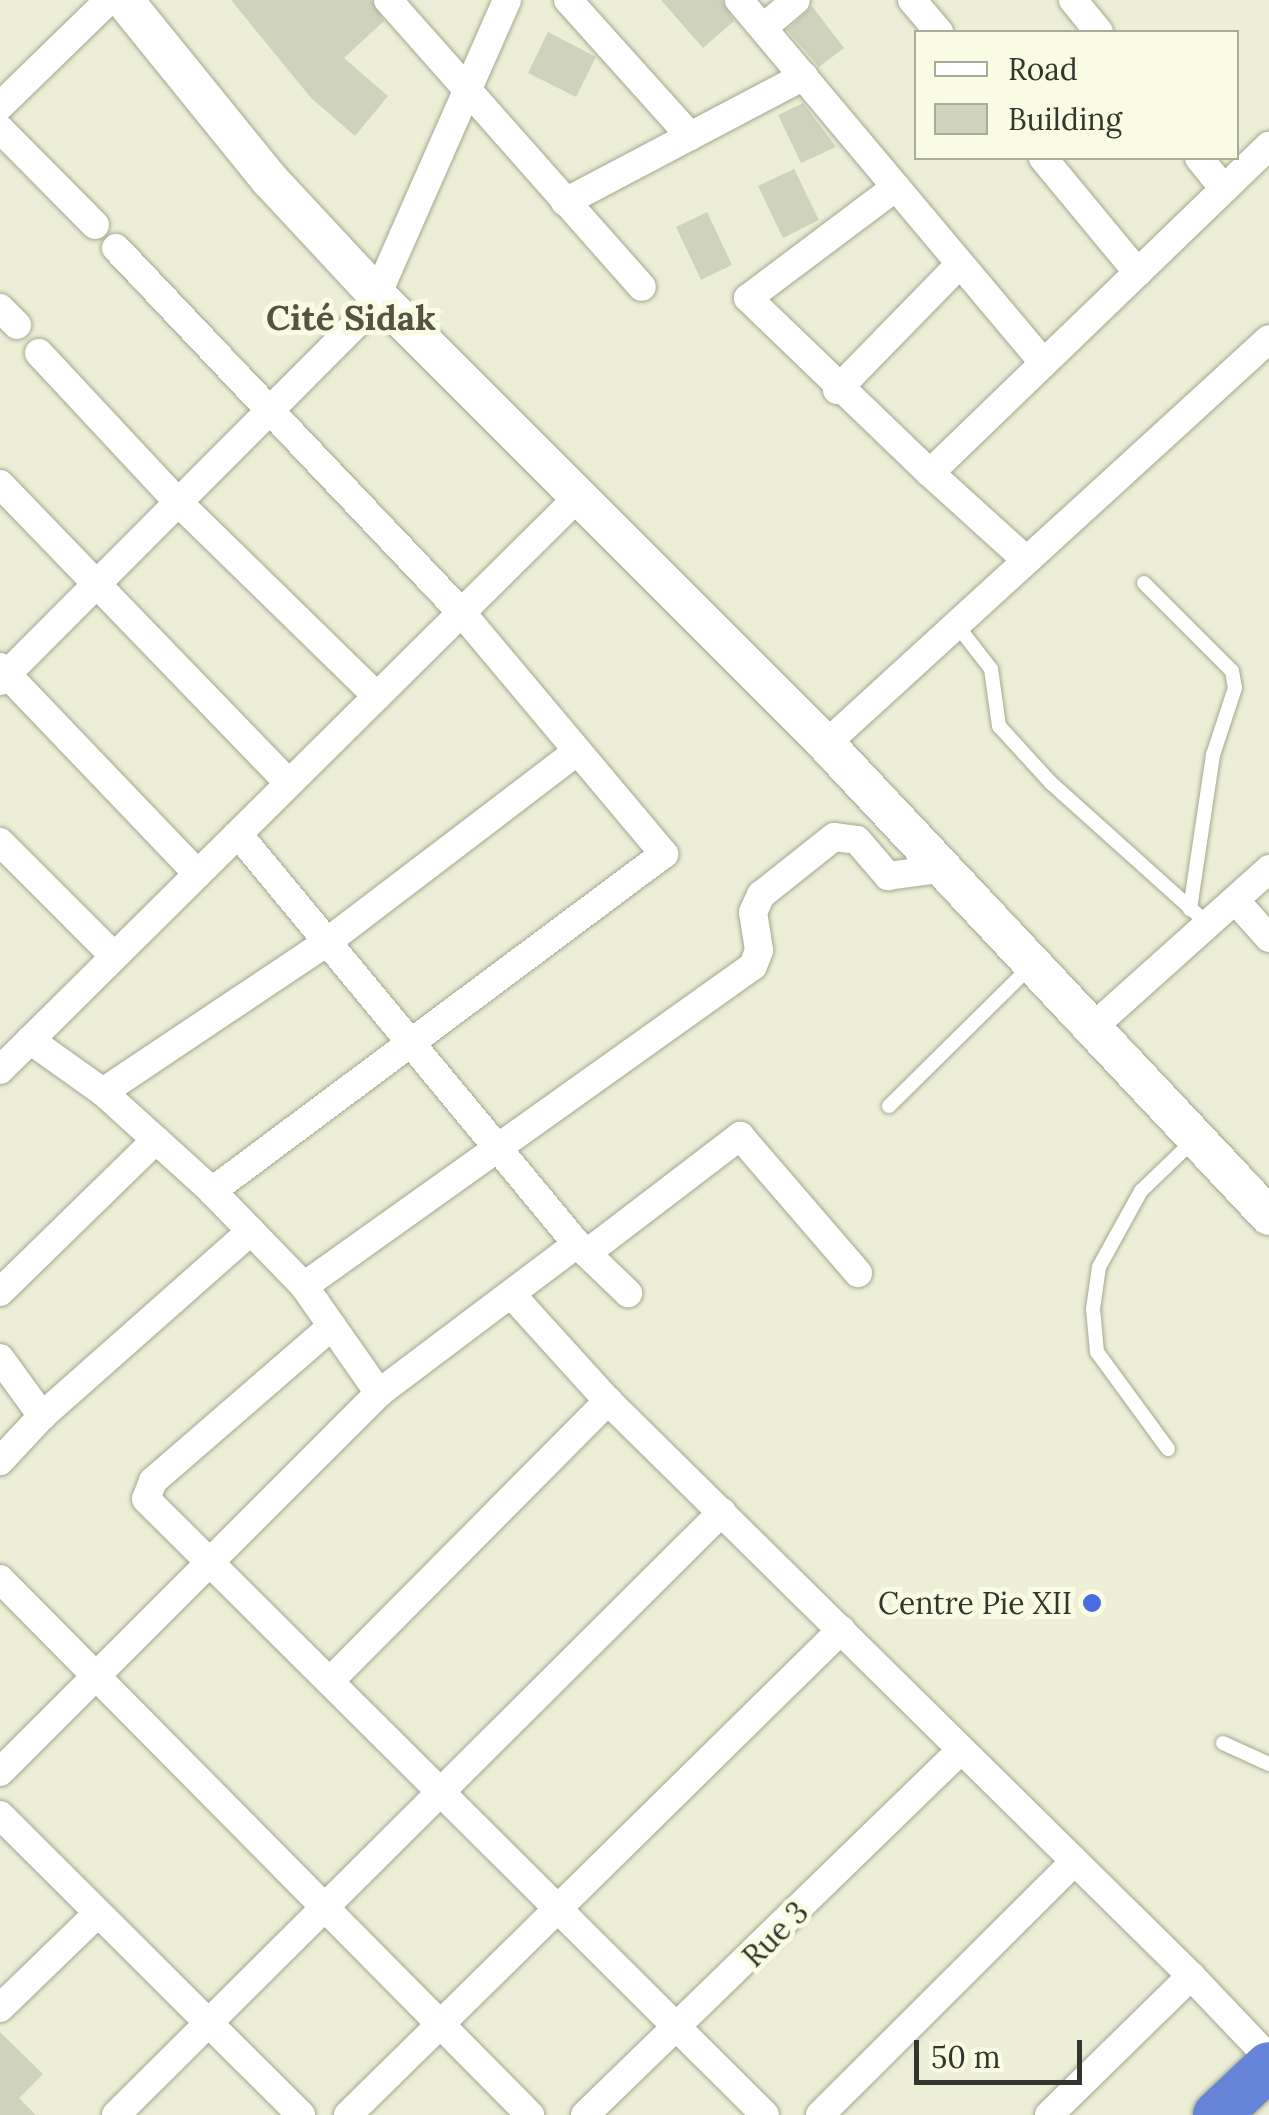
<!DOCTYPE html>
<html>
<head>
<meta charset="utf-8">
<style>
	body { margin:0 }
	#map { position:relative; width:1269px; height:2115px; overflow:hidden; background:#ecefd6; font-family:Lora,serif }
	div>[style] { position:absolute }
	.building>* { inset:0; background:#d0d3bb }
	.roads { filter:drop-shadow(0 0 2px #a5a790) drop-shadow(0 0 2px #a5a790) }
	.lane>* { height:14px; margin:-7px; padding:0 7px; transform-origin:7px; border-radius:7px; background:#fff }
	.street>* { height:28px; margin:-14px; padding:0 14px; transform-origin:14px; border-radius:14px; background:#fff }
	.secondary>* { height:38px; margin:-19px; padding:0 19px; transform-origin:19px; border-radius:19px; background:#fff }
	.highway>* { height:48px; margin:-24px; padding:0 24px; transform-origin:24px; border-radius:24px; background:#6684d8 }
	.dots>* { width:28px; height:28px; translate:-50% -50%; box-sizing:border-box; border:5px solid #f9fce3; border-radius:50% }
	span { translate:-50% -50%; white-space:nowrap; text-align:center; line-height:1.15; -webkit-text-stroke:10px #f9fce3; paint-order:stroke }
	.poi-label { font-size:30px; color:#34352c }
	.right { translate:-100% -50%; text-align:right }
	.street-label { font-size:30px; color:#34352c }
	.quarter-label { font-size:35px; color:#535540; font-weight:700 }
	.legend { position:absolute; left:914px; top:30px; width:325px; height:130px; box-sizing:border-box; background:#f9fce3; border:2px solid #aaac9a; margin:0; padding:12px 18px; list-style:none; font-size:30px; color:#34352c }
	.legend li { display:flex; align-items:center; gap:20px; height:50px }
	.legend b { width:50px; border:2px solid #aaac9a }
	.scale { position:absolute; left:914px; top:2040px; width:168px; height:45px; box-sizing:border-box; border:5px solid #34352c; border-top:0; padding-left:12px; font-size:30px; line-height:35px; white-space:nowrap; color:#34352c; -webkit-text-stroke:8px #f9fce3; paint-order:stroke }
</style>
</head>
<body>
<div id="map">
	<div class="building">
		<div style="clip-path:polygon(231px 0,371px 0,384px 21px,344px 58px,388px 96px,355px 136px,311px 98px)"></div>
		<div style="clip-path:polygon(661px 0,722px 0,734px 21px,703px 48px)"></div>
		<div style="clip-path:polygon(812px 6px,844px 48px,819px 67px,787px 30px)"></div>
		<div style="clip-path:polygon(548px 32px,596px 57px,576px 97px,528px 73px)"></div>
		<div style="clip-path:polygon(803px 103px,836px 147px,801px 163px,778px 115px)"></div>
		<div style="clip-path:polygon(794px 169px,819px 220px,783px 238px,758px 186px)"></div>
		<div style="clip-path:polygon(707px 212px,732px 265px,701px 280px,676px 227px)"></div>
		<div style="clip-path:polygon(0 2032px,43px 2074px,19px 2098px,36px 2115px,0 2115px)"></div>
	</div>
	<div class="roads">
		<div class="lane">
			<div style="left:1144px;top:583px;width:124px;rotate:45deg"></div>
			<div style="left:1232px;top:671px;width:17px;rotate:80deg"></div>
			<div style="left:1235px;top:688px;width:71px;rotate:108.2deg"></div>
			<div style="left:1213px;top:755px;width:156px;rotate:98.5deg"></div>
			<div style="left:956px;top:624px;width:57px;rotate:52.1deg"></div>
			<div style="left:991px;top:669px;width:58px;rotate:82deg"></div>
			<div style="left:999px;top:726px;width:77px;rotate:47.6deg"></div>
			<div style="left:1051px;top:783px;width:211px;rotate:41.9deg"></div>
			<div style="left:889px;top:1106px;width:199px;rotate:-44.6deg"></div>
			<div style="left:1168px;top:1449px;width:120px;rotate:-126.2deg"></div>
			<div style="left:1097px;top:1352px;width:43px;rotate:-95.3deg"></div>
			<div style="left:1093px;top:1309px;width:42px;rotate:-81.9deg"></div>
			<div style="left:1099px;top:1267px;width:87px;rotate:-61.1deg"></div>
			<div style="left:1141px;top:1191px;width:75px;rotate:-43.9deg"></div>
			<div style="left:1223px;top:1743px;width:51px;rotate:24.5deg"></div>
		</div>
		<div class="street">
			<div style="left:388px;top:0;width:383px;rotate:48.5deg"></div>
			<div style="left:568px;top:0;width:183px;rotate:48.1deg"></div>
			<div style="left:739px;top:0;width:474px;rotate:50deg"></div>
			<div style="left:912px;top:0;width:42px;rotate:49.8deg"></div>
			<div style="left:1073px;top:0;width:41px;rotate:50.9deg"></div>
			<div style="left:763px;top:28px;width:43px;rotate:-40.3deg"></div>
			<div style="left:0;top:106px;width:152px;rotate:-44.2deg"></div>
			<div style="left:0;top:129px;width:135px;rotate:45.3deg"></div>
			<div style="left:1043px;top:158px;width:149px;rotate:50.4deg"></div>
			<div style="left:1199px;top:158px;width:40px;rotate:51deg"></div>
			<div style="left:896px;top:187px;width:185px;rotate:143.1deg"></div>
			<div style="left:748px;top:298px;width:252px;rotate:43.9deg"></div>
			<div style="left:565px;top:202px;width:270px;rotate:-27.8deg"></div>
			<div style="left:116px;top:248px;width:502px;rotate:46.54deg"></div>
			<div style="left:461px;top:612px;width:316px;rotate:50deg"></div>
			<div style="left:664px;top:854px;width:564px;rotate:143.29deg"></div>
			<div style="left:377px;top:295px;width:322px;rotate:-66.2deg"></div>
			<div style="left:0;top:308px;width:24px;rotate:45deg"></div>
			<div style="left:39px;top:353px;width:204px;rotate:47deg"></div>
			<div style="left:178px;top:502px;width:278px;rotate:44.3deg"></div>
			<div style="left:837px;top:390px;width:176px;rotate:-45.7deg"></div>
			<div style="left:0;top:484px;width:416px;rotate:46deg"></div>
			<div style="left:1025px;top:559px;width:128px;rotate:-137.8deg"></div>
			<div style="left:930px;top:473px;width:471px;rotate:-44deg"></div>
			<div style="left:0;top:667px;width:286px;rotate:46.3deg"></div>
			<div style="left:0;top:681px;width:540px;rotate:-45.08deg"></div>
			<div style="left:826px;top:744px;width:600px;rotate:-42.43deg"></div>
			<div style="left:238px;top:834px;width:532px;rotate:50.42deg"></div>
			<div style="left:577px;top:1244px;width:71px;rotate:43.9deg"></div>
			<div style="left:0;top:842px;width:161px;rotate:45deg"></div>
			<div style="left:1235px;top:900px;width:51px;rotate:48.2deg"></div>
			<div style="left:1092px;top:1028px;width:238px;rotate:-41.9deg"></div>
			<div style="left:30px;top:1040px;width:90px;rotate:35.5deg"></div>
			<div style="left:103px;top:1092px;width:147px;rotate:42.2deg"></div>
			<div style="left:212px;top:1191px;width:132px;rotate:45.9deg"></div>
			<div style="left:304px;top:1286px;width:131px;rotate:55deg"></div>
			<div style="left:0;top:1070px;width:817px;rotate:-44.75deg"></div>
			<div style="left:103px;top:1092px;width:270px;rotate:-33.8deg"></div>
			<div style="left:327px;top:942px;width:312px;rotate:-37.3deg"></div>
			<div style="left:587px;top:1253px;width:193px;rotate:-37.4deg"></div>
			<div style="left:740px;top:1136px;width:181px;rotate:49.3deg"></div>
			<div style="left:304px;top:1286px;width:551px;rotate:-35.48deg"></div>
			<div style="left:753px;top:966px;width:17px;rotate:-69deg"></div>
			<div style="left:759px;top:950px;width:38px;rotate:-99deg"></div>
			<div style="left:753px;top:912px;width:19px;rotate:-65deg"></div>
			<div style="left:761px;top:895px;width:93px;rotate:-38.5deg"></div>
			<div style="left:834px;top:837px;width:23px;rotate:7deg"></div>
			<div style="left:857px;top:840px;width:48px;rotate:49.3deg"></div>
			<div style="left:888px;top:876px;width:50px;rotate:-8deg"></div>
			<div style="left:0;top:1292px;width:218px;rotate:-44.3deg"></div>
			<div style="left:511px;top:1294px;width:144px;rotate:47.8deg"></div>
			<div style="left:608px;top:1401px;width:819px;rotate:44.6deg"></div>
			<div style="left:332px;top:1326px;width:237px;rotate:139.1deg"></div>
			<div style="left:153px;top:1481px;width:19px;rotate:111deg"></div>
			<div style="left:146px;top:1499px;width:873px;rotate:44.86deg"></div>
			<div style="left:0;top:1358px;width:72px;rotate:54.1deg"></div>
			<div style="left:42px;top:1416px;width:62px;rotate:133deg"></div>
			<div style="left:42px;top:1416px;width:279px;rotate:-41.5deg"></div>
			<div style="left:0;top:1579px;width:754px;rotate:45.32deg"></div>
			<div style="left:330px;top:1681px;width:395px;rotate:-45.2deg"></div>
			<div style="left:0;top:1772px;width:536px;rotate:-45deg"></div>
			<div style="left:379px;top:1393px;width:248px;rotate:-37deg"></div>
			<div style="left:0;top:1815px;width:425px;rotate:44.9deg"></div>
			<div style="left:0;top:2008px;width:136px;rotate:-44.1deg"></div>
			<div style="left:116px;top:2115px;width:855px;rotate:-44.86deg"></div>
			<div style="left:348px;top:2115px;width:692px;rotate:-44.53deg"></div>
			<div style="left:585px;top:2115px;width:524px;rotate:-44.15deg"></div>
			<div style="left:820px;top:2115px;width:359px;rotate:-44.9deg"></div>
			<div style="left:1049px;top:2115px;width:199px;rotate:-44.4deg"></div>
			<div style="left:1191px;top:1976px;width:113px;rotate:46.4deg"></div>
		</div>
		<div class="secondary">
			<div style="left:124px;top:0;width:232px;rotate:51deg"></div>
			<div style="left:270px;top:180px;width:157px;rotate:47.1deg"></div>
			<div style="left:377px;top:295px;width:635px;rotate:45deg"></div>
			<div style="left:826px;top:744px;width:647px;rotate:46.82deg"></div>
		</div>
		<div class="highway">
			<div style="left:1217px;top:2115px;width:71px;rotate:-43.3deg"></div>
		</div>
	</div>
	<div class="dots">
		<div style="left:1092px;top:1603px;background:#496ce0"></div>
	</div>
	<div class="poi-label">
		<span class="right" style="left:1072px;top:1603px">Centre Pie XII</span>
	</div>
	<div class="street-label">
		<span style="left:775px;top:1934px;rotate:-45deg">Rue 3</span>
	</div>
	<div class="quarter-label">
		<span style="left:351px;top:318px">Cité Sidak</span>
	</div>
	<ul class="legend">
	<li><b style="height:12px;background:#fff"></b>Road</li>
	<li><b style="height:28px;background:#d0d3bb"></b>Building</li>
	</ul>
	<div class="scale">50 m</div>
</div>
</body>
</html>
